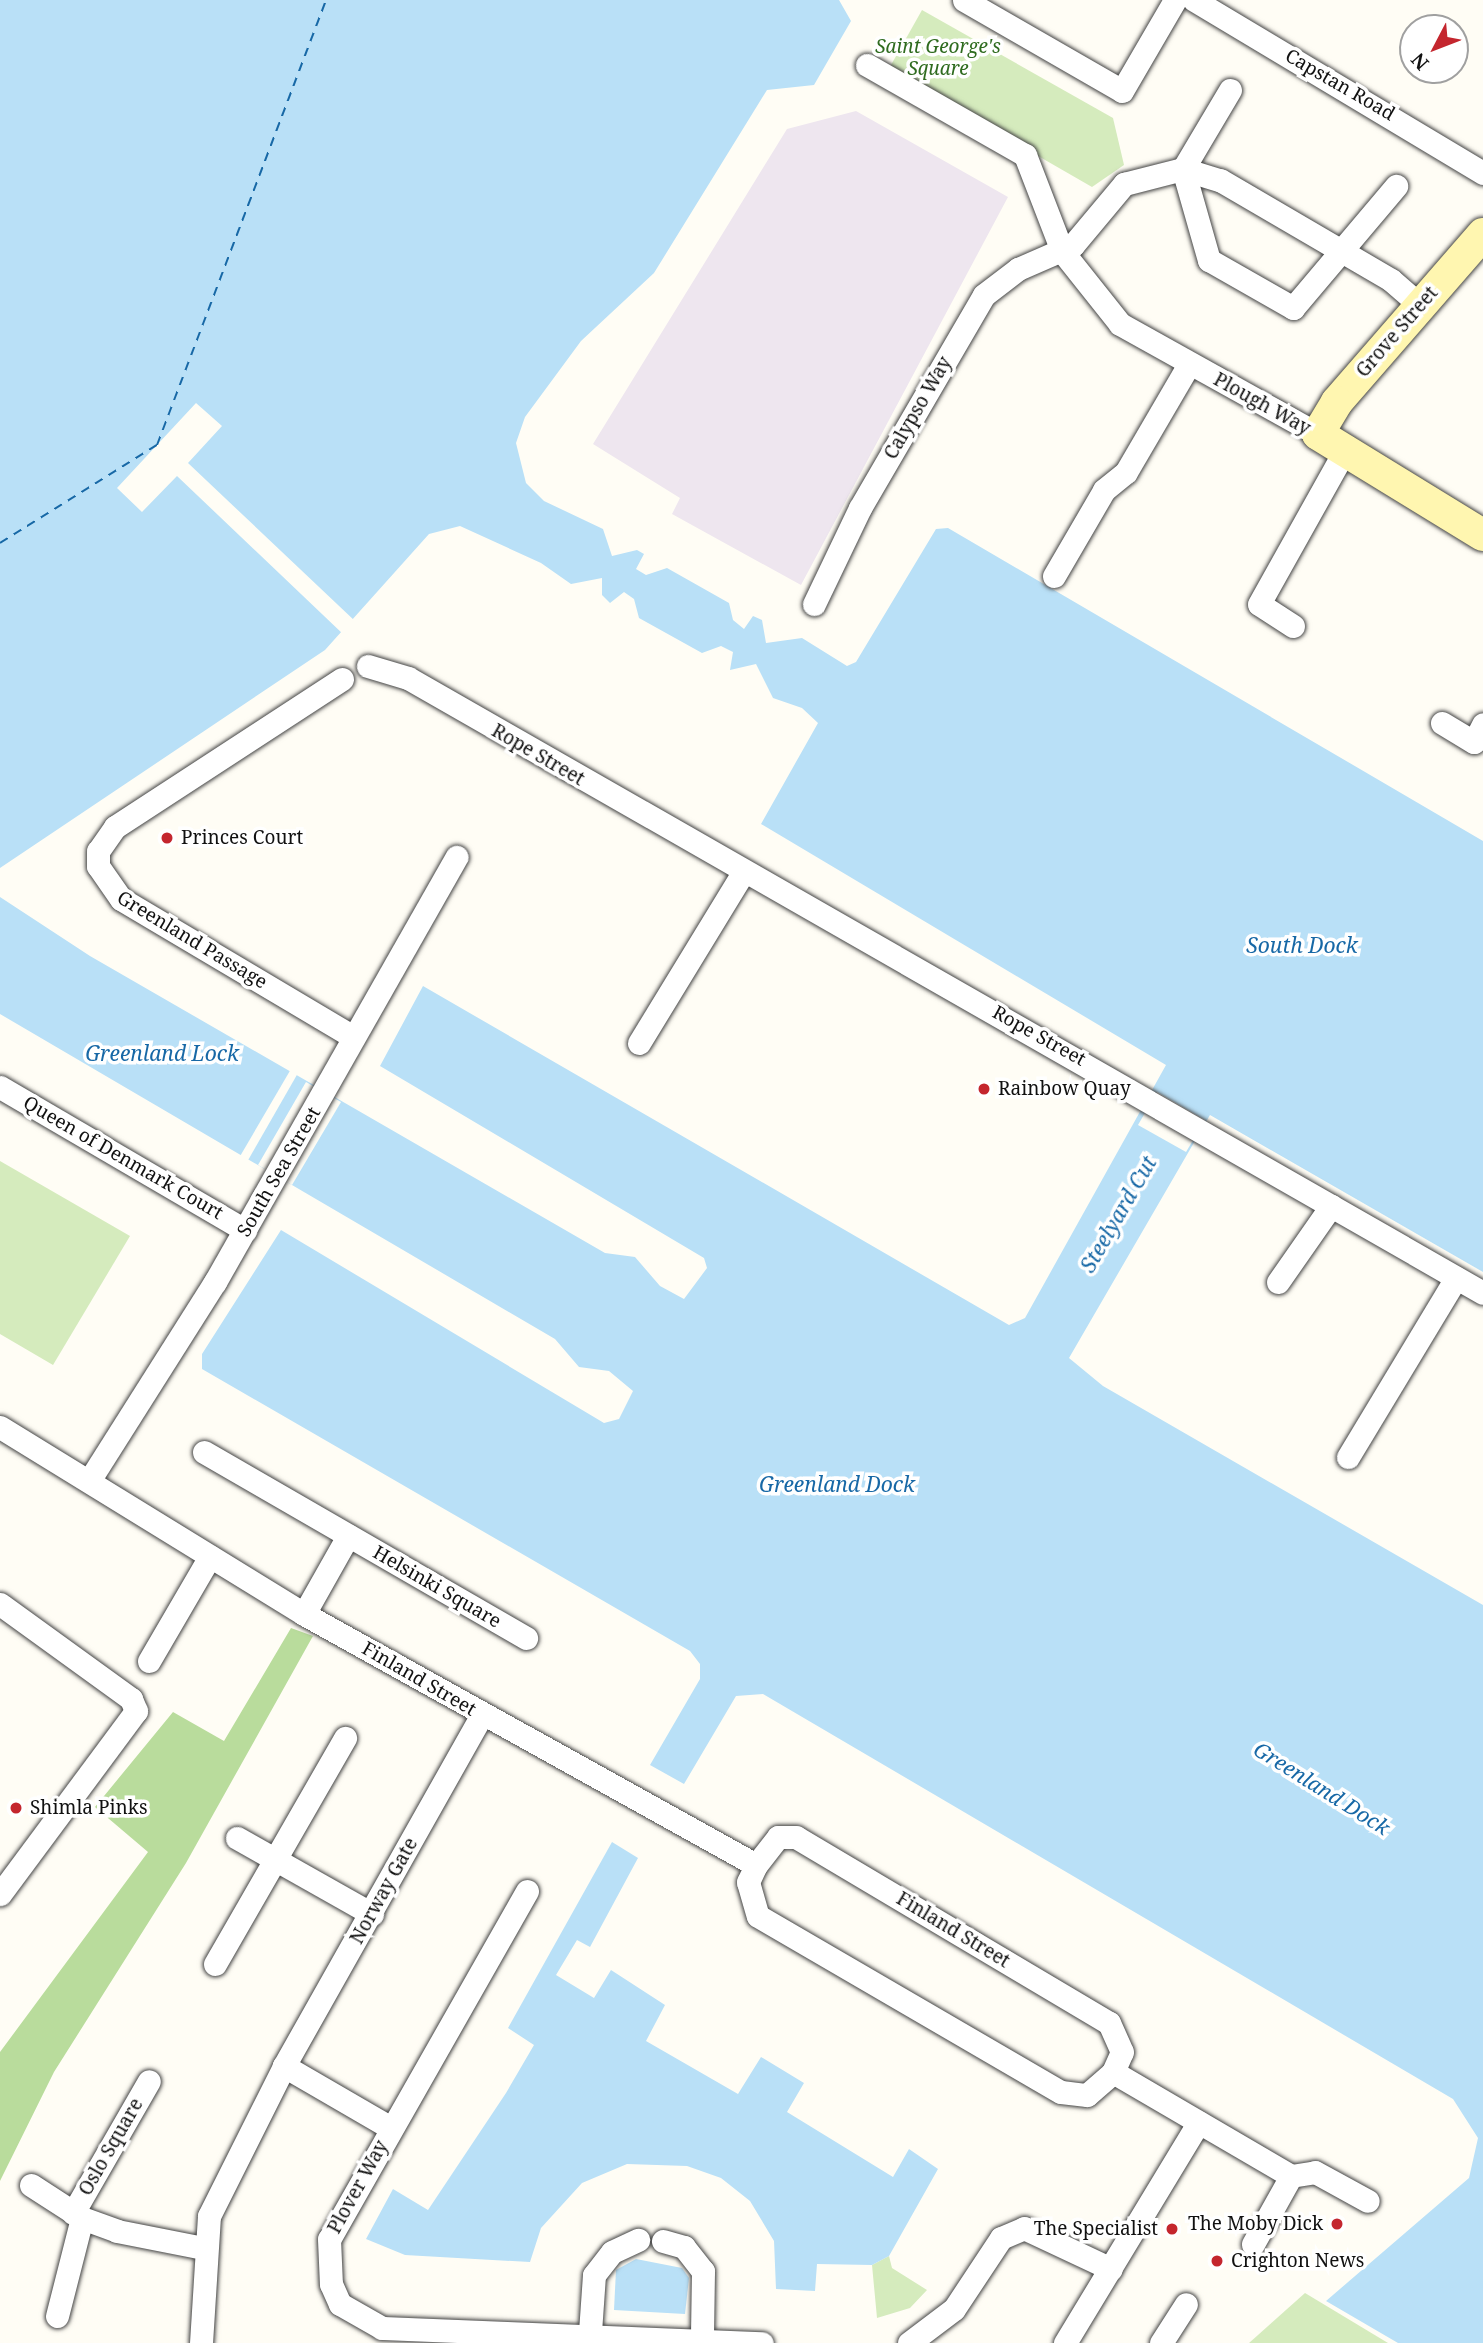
<!DOCTYPE html>
<html>
<head>
<meta charset="utf-8">
<style>
	body { margin:0 }
	#map { position:relative; width:1483px; height:2343px; overflow:hidden; background:#fffdf5; font-family:"Noto Serif",serif }
	div>[style] { position:absolute }
	.industrial>* { inset:0; background:#eee6ef }
	.green>* { inset:0; background:#d5ebbd }
	.forest>* { inset:0; background:#b9dc9c }
	.water>* { inset:0; background:#b9e0f7 }
	.pier>* { inset:0; background:#fffdf5 }
	.ferry>* { height:2px; margin-top:-1px; transform-origin:0; background:repeating-linear-gradient(90deg,#1768a6 0 9px,transparent 0 16px) }
	.roads { filter:drop-shadow(0 0 2px #444) drop-shadow(0 0 2px #444) }
	.minor>* { height:23px; margin:-11.5px; padding:0 11.5px; transform-origin:11.5px; border-radius:11.5px; background:#fff }
	.secondary>* { height:32px; margin:-16px; padding:0 16px; transform-origin:16px; border-radius:16px; background:#fff6b0 }
	.dots>* { width:19px; height:19px; translate:-50% -50%; box-sizing:border-box; border:4px solid #fff; border-radius:50% }
	span { translate:-50% -50%; white-space:nowrap; text-align:center; line-height:1.15; -webkit-text-stroke:7px #fff; paint-order:stroke }
	.park-label { font-size:19px; color:#2f6b1f; font-style:italic }
	.street-label { font-size:19px; color:#111 }
	.poi-label { font-size:19px; color:#111 }
	.left { translate:0 -50%; text-align:left }
	.right { translate:-100% -50%; text-align:right }
	.water-label { font-size:21px; color:#1768a6; font-style:italic }
	.north { position:absolute; left:1399px; top:14px; width:70px; height:70px; box-sizing:border-box; background:#fff; border:2px solid #a0a0a0; border-radius:50%; rotate:228deg; font-size:19px; font-weight:700; line-height:28px; text-align:center; color:#111 }
	.north::after { content:''; display:block; margin:auto; width:24px; height:32px; background:#c4262e; clip-path:polygon(50% 0,100% 100%,50% 72%,0 100%) }
</style>
</head>
<body>
<div id="map">
	<div class="industrial">
		<div style="clip-path:polygon(856px 111px,1008px 197px,801px 585px,672px 514px,680px 498px,593px 444px,787px 129px)"></div>
	</div>
	<div class="green">
		<div style="clip-path:polygon(922px 10px,1113px 118px,1124px 165px,1092px 187px,894px 73px,891px 65px)"></div>
		<div style="clip-path:polygon(0 1161px,130px 1236px,53px 1365px,0 1334px)"></div>
		<div style="clip-path:polygon(889px 2256px,892px 2268px,927px 2290px,910px 2308px,877px 2318px,872px 2265px)"></div>
		<div style="clip-path:polygon(1305px 2293px,1388px 2343px,1249px 2343px)"></div>
	</div>
	<div class="forest">
		<div style="clip-path:polygon(291px 1628px,313px 1636px,186px 1863px,54px 2072px,0 2181px,0 2052px,148px 1852px,95px 1807px,173px 1712px,224px 1741px)"></div>
	</div>
	<div class="water">
		<div style="clip-path:polygon(0 0,839px 0,851px 21px,814px 85px,767px 90px,654px 273px,581px 341px,525px 417px,516px 443px,526px 483px,544px 501px,603px 529px,612px 556px,637px 550px,644px 554px,636px 569px,646px 575px,667px 568px,729px 603px,733px 620px,744px 629px,753px 616px,762px 620px,766px 643px,802px 638px,847px 666px,856px 662px,936px 529px,948px 528px,1483px 841px,1483px 1272px,1210px 1115px,1069px 1358px,1103px 1386px,1483px 1605px,1483px 2343px,1398px 2343px,1326px 2301px,1469px 2178px,1478px 2138px,1453px 2099px,763px 1694px,736px 1696px,684px 1784px,650px 1765px,700px 1679px,700px 1664px,690px 1651px,202px 1369px,202px 1354px,281px 1230px,604px 1423px,619px 1419px,633px 1391px,609px 1371px,579px 1367px,555px 1339px,0 1014px,0 897px,90px 956px,605px 1253px,635px 1257px,660px 1286px,684px 1299px,707px 1268px,704px 1258px,380px 1066px,423px 986px,1009px 1325px,1025px 1318px,1166px 1065px,761px 824px,818px 723px,802px 708px,773px 698px,756px 664px,730px 670px,733px 652px,721px 646px,702px 653px,639px 618px,634px 599px,624px 592px,610px 603px,602px 595px,602px 578px,571px 584px,541px 563px,460px 526px,429px 534px,325px 650px,0 868px)"></div>
		<div style="clip-path:polygon(612px 1842px,638px 1858px,590px 1947px,577px 1940px,556px 1975px,594px 1998px,611px 1970px,665px 2005px,646px 2041px,738px 2094px,761px 2057px,804px 2083px,787px 2112px,893px 2177px,909px 2149px,938px 2169px,889px 2256px,872px 2265px,817px 2264px,815px 2291px,776px 2289px,774px 2241px,750px 2201px,721px 2178px,687px 2166px,627px 2164px,582px 2183px,541px 2228px,530px 2262px,405px 2255px,366px 2239px,393px 2189px,428px 2210px,506px 2093px,534px 2045px,508px 2028px)"></div>
		<div style="clip-path:polygon(636px 2259px,682px 2268px,689px 2278px,685px 2314px,614px 2310px,616px 2270px)"></div>
	</div>
	<div class="pier">
		<div style="clip-path:polygon(196px 403px,222px 426px,188px 463px,356px 622px,344px 635px,177px 476px,142px 512px,117px 488px)"></div>
		<div style="clip-path:polygon(291px 1069px,298px 1073px,247px 1162px,239px 1158px)"></div>
		<div style="clip-path:polygon(306px 1082px,341px 1102px,292px 1185px,258px 1165px)"></div>
		<div style="clip-path:polygon(1157px 1092px,1205px 1120px,1186px 1152px,1138px 1125px)"></div>
	</div>
	<div class="ferry">
		<div style="left:0;top:543px;width:185px;rotate:-32deg"></div>
		<div style="left:157px;top:445px;width:476px;rotate:-69.2deg"></div>
	</div>
	<div class="roads">
		<div class="minor">
			<div style="left:964px;top:0;width:182px;rotate:29.9deg"></div>
			<div style="left:1122px;top:91px;width:105px;rotate:-59.8deg"></div>
			<div style="left:1194px;top:0;width:337px;rotate:30.9deg"></div>
			<div style="left:867px;top:65px;width:182px;rotate:29.7deg"></div>
			<div style="left:1025px;top:155px;width:103px;rotate:68.9deg"></div>
			<div style="left:1062px;top:251px;width:93px;rotate:51.5deg"></div>
			<div style="left:1120px;top:324px;width:227px;rotate:29.1deg"></div>
			<div style="left:1230px;top:90px;width:92px;rotate:120.7deg"></div>
			<div style="left:1183px;top:169px;width:95px;rotate:74.1deg"></div>
			<div style="left:1209px;top:260px;width:97px;rotate:29.7deg"></div>
			<div style="left:1293px;top:308px;width:160px;rotate:-49.8deg"></div>
			<div style="left:1054px;top:576px;width:99px;rotate:-59.8deg"></div>
			<div style="left:1104px;top:490px;width:28px;rotate:-39deg"></div>
			<div style="left:1126px;top:472px;width:125px;rotate:-59.7deg"></div>
			<div style="left:814px;top:604px;width:106px;rotate:-64.4deg"></div>
			<div style="left:860px;top:508px;width:246px;rotate:-59.8deg"></div>
			<div style="left:984px;top:295px;width:43px;rotate:-37.4deg"></div>
			<div style="left:1018px;top:269px;width:60px;rotate:-23.6deg"></div>
			<div style="left:1073px;top:245px;width:80px;rotate:-50.1deg"></div>
			<div style="left:1124px;top:184px;width:61px;rotate:-14.3deg"></div>
			<div style="left:1183px;top:169px;width:39px;rotate:17deg"></div>
			<div style="left:1220px;top:180px;width:198px;rotate:30.3deg"></div>
			<div style="left:1391px;top:280px;width:38px;rotate:41deg"></div>
			<div style="left:1293px;top:626px;width:40px;rotate:-147.1deg"></div>
			<div style="left:1259px;top:604px;width:176px;rotate:-60.8deg"></div>
			<div style="left:368px;top:666px;width:42px;rotate:16.7deg"></div>
			<div style="left:408px;top:678px;width:1238px;rotate:29.77deg"></div>
			<div style="left:342px;top:679px;width:271px;rotate:146.9deg"></div>
			<div style="left:115px;top:827px;width:29px;rotate:125deg"></div>
			<div style="left:98px;top:851px;width:15px;rotate:90deg"></div>
			<div style="left:98px;top:866px;width:40px;rotate:55.1deg"></div>
			<div style="left:121px;top:899px;width:270px;rotate:30.7deg"></div>
			<div style="left:1442px;top:723px;width:37px;rotate:31deg"></div>
			<div style="left:1474px;top:742px;width:20px;rotate:-63deg"></div>
			<div style="left:639px;top:1043px;width:198px;rotate:-58.6deg"></div>
			<div style="left:0;top:1087px;width:284px;rotate:30.3deg"></div>
			<div style="left:1278px;top:1282px;width:93px;rotate:-55.1deg"></div>
			<div style="left:0;top:1427px;width:357px;rotate:31.6deg"></div>
			<div style="left:304px;top:1614px;width:517px;rotate:29.04deg"></div>
			<div style="left:204px;top:1452px;width:372px;rotate:30deg"></div>
			<div style="left:1348px;top:1457px;width:209px;rotate:-58.9deg"></div>
			<div style="left:89px;top:1481px;width:236px;rotate:-57.7deg"></div>
			<div style="left:215px;top:1282px;width:489px;rotate:-60.4deg"></div>
			<div style="left:0;top:1604px;width:162px;rotate:35.9deg"></div>
			<div style="left:131px;top:1699px;width:13px;rotate:67deg"></div>
			<div style="left:136px;top:1711px;width:228px;rotate:126.6deg"></div>
			<div style="left:304px;top:1614px;width:90px;rotate:-60.6deg"></div>
			<div style="left:149px;top:1661px;width:121px;rotate:-59.8deg"></div>
			<div style="left:237px;top:1838px;width:155px;rotate:29.4deg"></div>
			<div style="left:527px;top:1891px;width:400px;rotate:119.6deg"></div>
			<div style="left:329px;top:2239px;width:45px;rotate:87.5deg"></div>
			<div style="left:331px;top:2284px;width:22px;rotate:66deg"></div>
			<div style="left:340px;top:2304px;width:48px;rotate:29.7deg"></div>
			<div style="left:382px;top:2328px;width:380px;rotate:2.3deg"></div>
			<div style="left:215px;top:1964px;width:261px;rotate:-60.1deg"></div>
			<div style="left:1113px;top:2072px;width:22px;rotate:-66deg"></div>
			<div style="left:1122px;top:2052px;width:32px;rotate:-114deg"></div>
			<div style="left:1109px;top:2023px;width:364px;rotate:-149.3deg"></div>
			<div style="left:796px;top:1837px;width:18px;rotate:180deg"></div>
			<div style="left:778px;top:1837px;width:36px;rotate:128deg"></div>
			<div style="left:756px;top:1865px;width:19px;rotate:115deg"></div>
			<div style="left:748px;top:1882px;width:35px;rotate:74deg"></div>
			<div style="left:758px;top:1916px;width:350px;rotate:30.2deg"></div>
			<div style="left:1061px;top:2092px;width:26px;rotate:7deg"></div>
			<div style="left:1087px;top:2095px;width:35px;rotate:-41deg"></div>
			<div style="left:1113px;top:2072px;width:206px;rotate:30.3deg"></div>
			<div style="left:1291px;top:2176px;width:78px;rotate:119.2deg"></div>
			<div style="left:391px;top:2128px;width:124px;rotate:-149.9deg"></div>
			<div style="left:284px;top:2066px;width:403px;rotate:-60.6deg"></div>
			<div style="left:1291px;top:2176px;width:24px;rotate:-9deg"></div>
			<div style="left:1315px;top:2172px;width:60px;rotate:28.7deg"></div>
			<div style="left:31px;top:2185px;width:61px;rotate:32.9deg"></div>
			<div style="left:82px;top:2218px;width:37px;rotate:20deg"></div>
			<div style="left:117px;top:2231px;width:88px;rotate:11.2deg"></div>
			<div style="left:73px;top:2213px;width:152px;rotate:-60.1deg"></div>
			<div style="left:663px;top:2241px;width:22px;rotate:16deg"></div>
			<div style="left:684px;top:2247px;width:31px;rotate:52deg"></div>
			<div style="left:703px;top:2271px;width:67px;rotate:90.9deg"></div>
			<div style="left:57px;top:2316px;width:101px;rotate:-75.7deg"></div>
			<div style="left:590px;top:2332px;width:57px;rotate:-86deg"></div>
			<div style="left:594px;top:2275px;width:29px;rotate:-52deg"></div>
			<div style="left:612px;top:2252px;width:29px;rotate:-25deg"></div>
			<div style="left:201px;top:2343px;width:127px;rotate:-86.4deg"></div>
			<div style="left:209px;top:2216px;width:168px;rotate:-63.4deg"></div>
			<div style="left:909px;top:2343px;width:56px;rotate:-37.1deg"></div>
			<div style="left:954px;top:2309px;width:85px;rotate:-56.5deg"></div>
			<div style="left:1001px;top:2238px;width:25px;rotate:-23deg"></div>
			<div style="left:1024px;top:2228px;width:96px;rotate:25.2deg"></div>
			<div style="left:1065px;top:2343px;width:258px;rotate:-58.8deg"></div>
			<div style="left:1161px;top:2343px;width:46px;rotate:-57.3deg"></div>
		</div>
		<div class="secondary">
			<div style="left:1483px;top:234px;width:223px;rotate:131deg"></div>
			<div style="left:1337px;top:402px;width:37px;rotate:121deg"></div>
			<div style="left:1318px;top:434px;width:193px;rotate:31.5deg"></div>
		</div>
	</div>
	<div class="dots">
		<div style="left:167px;top:838px;background:#c4262e"></div>
		<div style="left:984px;top:1089px;background:#c4262e"></div>
		<div style="left:16px;top:1808px;background:#c4262e"></div>
		<div style="left:1337px;top:2224px;background:#c4262e"></div>
		<div style="left:1172px;top:2229px;background:#c4262e"></div>
		<div style="left:1217px;top:2261px;background:#c4262e"></div>
	</div>
	<div class="park-label">
		<span style="left:938px;top:58px">Saint George's<br>Square</span>
	</div>
	<div class="street-label">
		<span style="left:1340px;top:85px;rotate:30deg">Capstan Road</span>
		<span style="left:1397px;top:332px;rotate:-49deg">Grove Street</span>
		<span style="left:1262px;top:404px;rotate:29deg">Plough Way</span>
		<span style="left:918px;top:408px;rotate:-60deg">Calypso Way</span>
		<span style="left:538px;top:755px;rotate:30deg">Rope Street</span>
		<span style="left:192px;top:940px;rotate:31deg">Greenland Passage</span>
		<span style="left:1039px;top:1036px;rotate:29deg">Rope Street</span>
		<span style="left:123px;top:1158px;rotate:30deg">Queen of Denmark Court</span>
		<span style="left:279px;top:1172px;rotate:-60deg">South Sea Street</span>
		<span style="left:437px;top:1587px;rotate:30deg">Helsinki Square</span>
		<span style="left:419px;top:1679px;rotate:30deg">Finland Street</span>
		<span style="left:384px;top:1891px;rotate:-61deg">Norway Gate</span>
		<span style="left:953px;top:1930px;rotate:31deg">Finland Street</span>
		<span style="left:111px;top:2147px;rotate:-60deg">Oslo Square</span>
		<span style="left:358px;top:2187px;rotate:-61deg">Plover Way</span>
	</div>
	<div class="poi-label">
		<span class="left" style="left:181px;top:838px">Princes Court</span>
		<span class="left" style="left:998px;top:1089px">Rainbow Quay</span>
		<span class="left" style="left:30px;top:1808px">Shimla Pinks</span>
		<span class="right" style="left:1323px;top:2224px">The Moby Dick</span>
		<span class="right" style="left:1158px;top:2229px">The Specialist</span>
		<span class="left" style="left:1231px;top:2261px">Crighton News</span>
	</div>
	<div class="water-label">
		<span style="left:1302px;top:945px">South Dock</span>
		<span style="left:162px;top:1053px">Greenland Lock</span>
		<span style="left:1118px;top:1214px;rotate:-60deg">Steelyard Cut</span>
		<span style="left:837px;top:1484px">Greenland Dock</span>
		<span style="left:1322px;top:1788px;rotate:32deg">Greenland Dock</span>
	</div>
	<div class="north">N</div>
</div>
</body>
</html>
